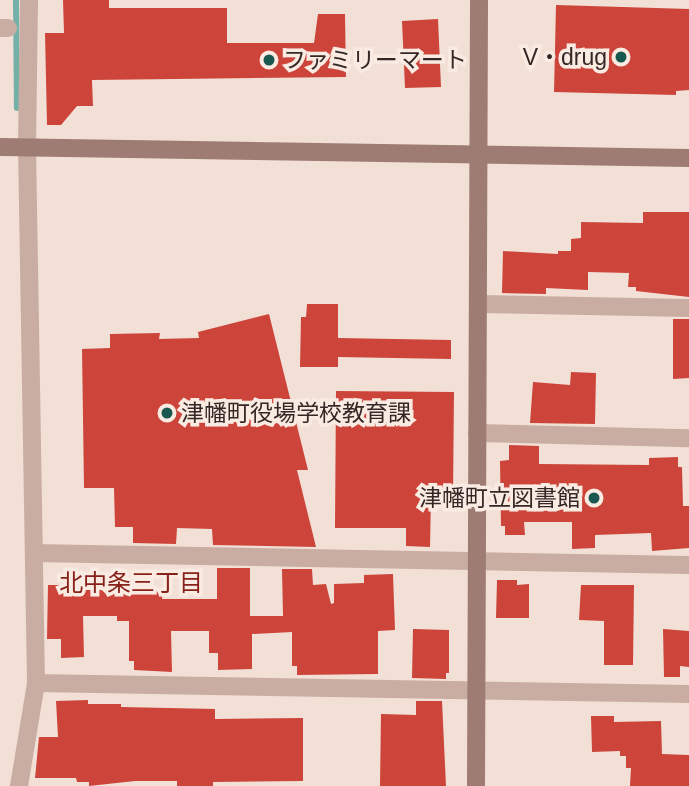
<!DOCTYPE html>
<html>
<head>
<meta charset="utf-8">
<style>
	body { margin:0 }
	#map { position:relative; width:689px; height:786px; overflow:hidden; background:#f2e0d6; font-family:Helvetica,"Noto Sans JP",sans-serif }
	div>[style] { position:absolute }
	.stream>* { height:6px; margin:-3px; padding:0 3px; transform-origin:3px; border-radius:3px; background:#74b0a8 }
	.building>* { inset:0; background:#cc443a }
	.street>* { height:18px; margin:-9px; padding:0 9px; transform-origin:9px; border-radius:9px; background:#caada2 }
	.secondary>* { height:18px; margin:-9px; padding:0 9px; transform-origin:9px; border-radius:9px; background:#9e7b73 }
	.dots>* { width:19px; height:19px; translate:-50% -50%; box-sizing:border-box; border:4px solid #faebe2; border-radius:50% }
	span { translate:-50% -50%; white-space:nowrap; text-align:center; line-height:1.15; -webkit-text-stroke:7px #faebe2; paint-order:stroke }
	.poi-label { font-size:23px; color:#342725 }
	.right { translate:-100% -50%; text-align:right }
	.left { translate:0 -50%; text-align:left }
	.neighbourhood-label { font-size:24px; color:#87211a }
</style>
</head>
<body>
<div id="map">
	<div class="stream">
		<div style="left:16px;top:0;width:108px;rotate:89.5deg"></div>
	</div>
	<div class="building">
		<div style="clip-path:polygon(63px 0,109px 0,109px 8px,227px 8px,227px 43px,314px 43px,318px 14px,345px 14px,346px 77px,92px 80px,93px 106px,77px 106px,61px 125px,47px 125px,45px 33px,64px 33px)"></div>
		<div style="clip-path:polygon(556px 5px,689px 9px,689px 90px,676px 91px,676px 95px,554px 92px)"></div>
		<div style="clip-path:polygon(438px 19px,441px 87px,405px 88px,402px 21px)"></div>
		<div style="clip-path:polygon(643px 212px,689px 212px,689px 297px,636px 291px,636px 287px,628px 287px,629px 273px,588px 272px,588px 290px,546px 288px,546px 294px,502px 293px,503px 251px,558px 254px,558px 251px,571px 251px,571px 239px,581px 238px,581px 222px,643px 223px)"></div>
		<div style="clip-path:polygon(307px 304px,338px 304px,338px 338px,451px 340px,451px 359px,338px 357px,338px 367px,300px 367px,301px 317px,306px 317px)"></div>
		<div style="clip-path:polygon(269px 314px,308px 470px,297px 470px,316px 547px,213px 545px,212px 529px,177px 528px,176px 544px,133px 543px,133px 527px,115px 527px,114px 488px,84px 488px,82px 349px,110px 348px,110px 334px,160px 333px,159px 339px,199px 338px,198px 332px)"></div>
		<div style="clip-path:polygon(673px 319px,689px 319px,689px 378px,673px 379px)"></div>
		<div style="clip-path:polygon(571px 372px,596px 373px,595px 424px,530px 423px,533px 382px,570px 385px)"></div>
		<div style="clip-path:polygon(336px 391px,454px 392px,453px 495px,431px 495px,430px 547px,406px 546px,406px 528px,335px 528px)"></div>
		<div style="clip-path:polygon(509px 445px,539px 446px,539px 464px,649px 465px,649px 458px,678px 457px,678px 467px,682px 467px,683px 506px,689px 506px,689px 548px,652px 551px,651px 533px,595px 535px,595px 548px,572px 549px,572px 522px,524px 522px,525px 535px,505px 535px,505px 526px,501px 526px,500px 461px,509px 460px)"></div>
		<div style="clip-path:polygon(217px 568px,250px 568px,250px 616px,283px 616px,282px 569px,312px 569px,313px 585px,326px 584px,331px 604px,334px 603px,334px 584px,364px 583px,364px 575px,393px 574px,395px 630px,378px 631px,378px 674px,297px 675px,297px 666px,292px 666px,292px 632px,252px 634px,252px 669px,218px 670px,218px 653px,209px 653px,209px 631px,171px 631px,172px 672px,134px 670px,134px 661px,129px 661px,129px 621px,117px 621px,117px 616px,83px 616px,84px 657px,61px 658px,61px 639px,47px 639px,48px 585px,86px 585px,86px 580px,112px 580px,112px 588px,162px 589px,162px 599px,217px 599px)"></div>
		<div style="clip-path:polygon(497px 580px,517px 580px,517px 585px,529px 584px,529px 618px,496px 618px)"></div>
		<div style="clip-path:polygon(581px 585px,634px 585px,633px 665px,604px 665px,604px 621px,579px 620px)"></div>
		<div style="clip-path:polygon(413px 629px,449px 630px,449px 673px,446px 673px,446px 679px,412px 678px)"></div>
		<div style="clip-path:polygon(663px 629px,689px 631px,689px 667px,680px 666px,680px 677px,664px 677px)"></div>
		<div style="clip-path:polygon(88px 700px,88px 704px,121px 704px,121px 707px,215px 709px,215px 719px,303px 718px,303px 781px,213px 782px,213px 786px,177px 786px,177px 781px,135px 781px,89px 786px,89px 782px,77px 782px,76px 778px,35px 778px,39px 737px,58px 737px,56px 701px)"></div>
		<div style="clip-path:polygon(416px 701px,442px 701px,446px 786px,380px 786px,381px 714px,416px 715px)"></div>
		<div style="clip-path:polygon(591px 716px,614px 716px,614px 722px,661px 721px,662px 754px,689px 755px,689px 786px,630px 786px,631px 768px,626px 768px,626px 756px,620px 756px,620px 751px,592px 752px)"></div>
	</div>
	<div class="street">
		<div style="left:0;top:28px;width:8px"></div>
		<div style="left:478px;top:304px;width:211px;rotate:1.1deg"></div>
		<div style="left:477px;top:433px;width:212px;rotate:1.4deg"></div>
		<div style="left:34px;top:553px;width:655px;rotate:1.05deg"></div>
		<div style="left:36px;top:683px;width:653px;rotate:0.97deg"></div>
		<div style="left:19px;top:786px;width:104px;rotate:-80.6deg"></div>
		<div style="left:36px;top:683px;width:536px;rotate:-90.96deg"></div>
		<div style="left:27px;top:147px;width:147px;rotate:-89.2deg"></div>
	</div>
	<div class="secondary">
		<div style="left:0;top:147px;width:689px;rotate:0.91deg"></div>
		<div style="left:476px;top:786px;width:786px;rotate:-89.78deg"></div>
	</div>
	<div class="dots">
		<div style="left:621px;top:57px;background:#195751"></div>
		<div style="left:269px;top:60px;background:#195751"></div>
		<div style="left:167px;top:413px;background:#195751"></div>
		<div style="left:594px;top:498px;background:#195751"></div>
	</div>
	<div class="poi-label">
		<span class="right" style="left:607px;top:57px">V・drug</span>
		<span class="left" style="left:283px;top:60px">ファミリーマート</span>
		<span class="left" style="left:181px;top:413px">津幡町役場学校教育課</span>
		<span class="right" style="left:580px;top:498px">津幡町立図書館</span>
	</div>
	<div class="neighbourhood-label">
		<span style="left:131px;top:583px">北中条三丁目</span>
	</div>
</div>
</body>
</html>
